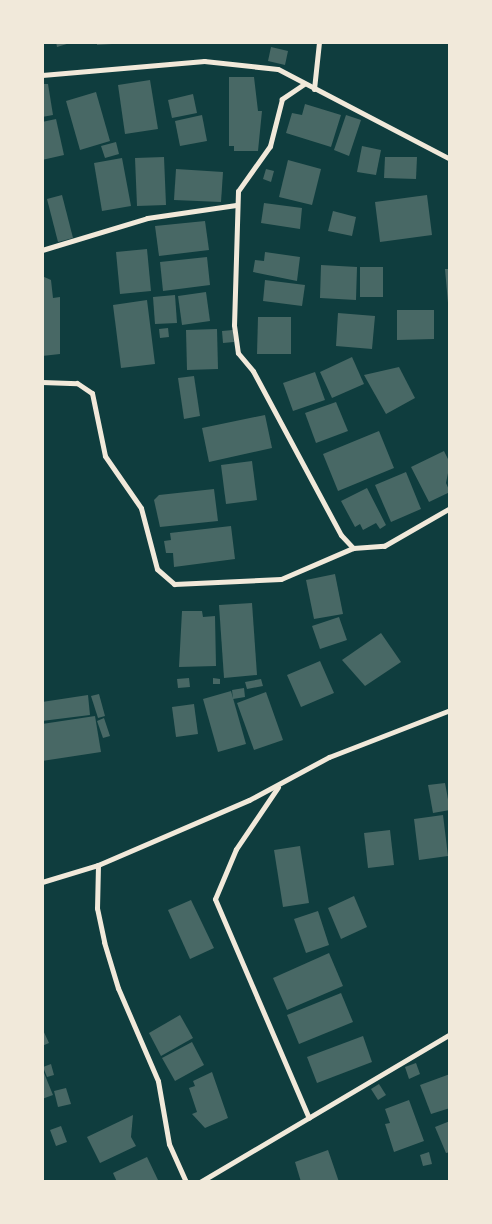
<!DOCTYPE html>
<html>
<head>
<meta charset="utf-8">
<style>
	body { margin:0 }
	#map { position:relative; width:492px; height:1224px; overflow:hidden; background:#0f3d3e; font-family:"Fira Sans Condensed",sans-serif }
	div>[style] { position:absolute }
	.building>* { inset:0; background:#486865 }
	.minor>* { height:5px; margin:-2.5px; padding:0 2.5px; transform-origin:2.5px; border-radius:2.5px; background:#f1e9da }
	span { translate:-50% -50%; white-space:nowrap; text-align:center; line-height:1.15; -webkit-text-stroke:4px #f1e9da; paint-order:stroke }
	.frame { position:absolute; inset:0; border:44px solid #f1e9da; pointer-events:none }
</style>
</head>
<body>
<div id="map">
	<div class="building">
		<div style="clip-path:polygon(56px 42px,70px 42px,70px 43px,57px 47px)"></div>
		<div style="clip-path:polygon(97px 42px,112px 42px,112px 44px,97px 45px)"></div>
		<div style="clip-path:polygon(271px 47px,288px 51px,285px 65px,268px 61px)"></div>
		<div style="clip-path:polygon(229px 77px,254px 77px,258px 111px,262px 111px,258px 151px,234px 151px,234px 146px,229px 146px)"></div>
		<div style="clip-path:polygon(150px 80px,158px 129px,125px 134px,118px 85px)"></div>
		<div style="clip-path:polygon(42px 84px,48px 84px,53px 115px,42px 117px)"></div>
		<div style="clip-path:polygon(96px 92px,110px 141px,80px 150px,66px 101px)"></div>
		<div style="clip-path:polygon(193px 94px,197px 113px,172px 118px,168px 100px)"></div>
		<div style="clip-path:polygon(305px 104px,341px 115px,331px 147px,286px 133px,292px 113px,302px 115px)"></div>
		<div style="clip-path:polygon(202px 115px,207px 141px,180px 146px,175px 121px)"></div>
		<div style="clip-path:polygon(346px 115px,361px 120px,349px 156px,334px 150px)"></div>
		<div style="clip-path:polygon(56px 119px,64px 155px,42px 160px,42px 122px)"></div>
		<div style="clip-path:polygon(116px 142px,119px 154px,105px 158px,101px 146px)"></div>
		<div style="clip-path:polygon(362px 146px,381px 150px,376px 175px,357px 172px)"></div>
		<div style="clip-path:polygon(164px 157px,166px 205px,137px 206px,135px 158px)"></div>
		<div style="clip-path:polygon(385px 157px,417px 157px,416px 179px,384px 178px)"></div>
		<div style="clip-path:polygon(122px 158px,131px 206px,102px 211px,94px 163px)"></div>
		<div style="clip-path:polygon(288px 160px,321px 169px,312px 205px,279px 197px)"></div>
		<div style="clip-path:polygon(176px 169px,223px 172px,221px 202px,174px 200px)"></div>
		<div style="clip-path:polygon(266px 169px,274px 171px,271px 182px,263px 179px)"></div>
		<div style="clip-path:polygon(62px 195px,73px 238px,58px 242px,47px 199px)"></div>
		<div style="clip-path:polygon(427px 195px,432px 235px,380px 242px,375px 202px)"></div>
		<div style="clip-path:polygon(264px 203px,302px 208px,300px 229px,261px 223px)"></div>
		<div style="clip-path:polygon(333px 211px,356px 217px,352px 236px,328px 231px)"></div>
		<div style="clip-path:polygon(205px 221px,209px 250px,159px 256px,155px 226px)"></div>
		<div style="clip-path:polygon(147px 249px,151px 291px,120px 294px,116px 252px)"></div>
		<div style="clip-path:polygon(265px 252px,300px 257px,297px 281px,253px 272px,255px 260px,264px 261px)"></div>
		<div style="clip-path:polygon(207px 257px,210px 285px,163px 291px,160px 262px)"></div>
		<div style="clip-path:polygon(321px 265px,357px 267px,356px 300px,320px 298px)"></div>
		<div style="clip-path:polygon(360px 267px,383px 267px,383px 297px,360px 297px)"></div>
		<div style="clip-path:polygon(445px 269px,450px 269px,450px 303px,448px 303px)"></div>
		<div style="clip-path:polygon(42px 276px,51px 280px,53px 298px,60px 297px,60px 354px,42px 356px)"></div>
		<div style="clip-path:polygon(265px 280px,305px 285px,302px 306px,263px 301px)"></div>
		<div style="clip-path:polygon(206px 292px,210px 321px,182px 325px,178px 296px)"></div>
		<div style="clip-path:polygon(175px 295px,177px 323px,155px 324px,153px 297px)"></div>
		<div style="clip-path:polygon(147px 300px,155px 364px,121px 368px,113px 305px)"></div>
		<div style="clip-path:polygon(397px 310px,434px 310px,434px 339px,397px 340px)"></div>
		<div style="clip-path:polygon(338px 313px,375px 316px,372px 349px,336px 346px)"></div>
		<div style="clip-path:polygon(258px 317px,291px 317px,291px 354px,257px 354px)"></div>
		<div style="clip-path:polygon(168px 328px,169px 337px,160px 338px,159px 329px)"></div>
		<div style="clip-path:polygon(217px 329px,218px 369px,187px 370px,186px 330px)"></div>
		<div style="clip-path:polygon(233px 330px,234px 342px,223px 343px,222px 331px)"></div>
		<div style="clip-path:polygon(352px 357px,364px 384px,332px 398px,320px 372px)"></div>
		<div style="clip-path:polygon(399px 367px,415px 398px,386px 414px,364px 375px)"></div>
		<div style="clip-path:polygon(315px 372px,325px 400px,293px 411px,283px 383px)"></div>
		<div style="clip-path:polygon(194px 376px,200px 416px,184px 419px,178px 378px)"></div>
		<div style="clip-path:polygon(336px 402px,348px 431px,316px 443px,305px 413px)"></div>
		<div style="clip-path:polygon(265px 415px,272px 448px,209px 462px,202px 428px)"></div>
		<div style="clip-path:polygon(379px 431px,394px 468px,338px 491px,323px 454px)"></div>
		<div style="clip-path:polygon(444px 451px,450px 463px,446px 483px,450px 492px,429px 502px,411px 467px)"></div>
		<div style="clip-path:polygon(252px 461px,257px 500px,226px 504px,221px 465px)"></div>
		<div style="clip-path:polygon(406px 472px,421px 509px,391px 522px,375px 485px)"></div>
		<div style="clip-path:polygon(367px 488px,386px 525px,380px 529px,376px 523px,363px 530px,360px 524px,355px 527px,341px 501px)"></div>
		<div style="clip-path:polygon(214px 489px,218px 521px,160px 527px,154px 500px,159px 495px)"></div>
		<div style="clip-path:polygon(231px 526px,235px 559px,174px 567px,173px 553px,166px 553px,164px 541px,171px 540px,170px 533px)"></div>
		<div style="clip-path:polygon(335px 574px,343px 614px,314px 619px,306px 580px)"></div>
		<div style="clip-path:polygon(252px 603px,257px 675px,224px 678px,219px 605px)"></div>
		<div style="clip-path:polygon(182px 611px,202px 611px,203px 617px,215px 616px,216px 666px,179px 667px)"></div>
		<div style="clip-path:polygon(339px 617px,347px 640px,320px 649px,312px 626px)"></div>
		<div style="clip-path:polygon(381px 633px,401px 662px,365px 686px,342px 660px)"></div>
		<div style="clip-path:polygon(320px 661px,334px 693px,301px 707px,287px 675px)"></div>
		<div style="clip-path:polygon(189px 678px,190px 687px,178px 688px,177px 679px)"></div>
		<div style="clip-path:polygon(213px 678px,220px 679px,220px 684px,213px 684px)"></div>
		<div style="clip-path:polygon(261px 679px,263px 686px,247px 689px,245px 682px)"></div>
		<div style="clip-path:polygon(244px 688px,245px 697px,233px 699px,232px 690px)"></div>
		<div style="clip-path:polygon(231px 691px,246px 744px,218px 752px,203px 699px)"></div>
		<div style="clip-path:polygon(266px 692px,283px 740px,254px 750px,237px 703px)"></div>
		<div style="clip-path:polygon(99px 694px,105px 716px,98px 718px,91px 696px)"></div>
		<div style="clip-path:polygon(88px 695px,90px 715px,42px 721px,42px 702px)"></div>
		<div style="clip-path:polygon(194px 704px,198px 734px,176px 737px,172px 707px)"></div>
		<div style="clip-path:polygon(95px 716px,101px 752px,42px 761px,42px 724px)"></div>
		<div style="clip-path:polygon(104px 718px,110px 736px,103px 738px,97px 721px)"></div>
		<div style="clip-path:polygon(445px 783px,450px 810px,433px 813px,428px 785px)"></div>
		<div style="clip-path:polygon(443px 815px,448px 856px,419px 860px,414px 819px)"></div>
		<div style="clip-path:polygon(390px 830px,394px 865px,368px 868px,364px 833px)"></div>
		<div style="clip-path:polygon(300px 846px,309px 903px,283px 907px,274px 850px)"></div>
		<div style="clip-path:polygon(354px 896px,367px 927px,341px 939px,328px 908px)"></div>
		<div style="clip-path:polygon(191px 900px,214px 948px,190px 959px,168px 910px)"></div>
		<div style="clip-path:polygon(318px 911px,329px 945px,306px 953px,294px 919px)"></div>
		<div style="clip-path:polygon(329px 953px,343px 986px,287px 1010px,273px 978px)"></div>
		<div style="clip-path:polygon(341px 993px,353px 1022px,299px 1044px,287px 1015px)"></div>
		<div style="clip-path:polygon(180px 1015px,193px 1038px,161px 1056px,149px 1033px)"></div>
		<div style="clip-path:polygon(42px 1028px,49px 1043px,42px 1046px)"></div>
		<div style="clip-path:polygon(363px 1036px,372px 1062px,317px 1083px,307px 1057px)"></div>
		<div style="clip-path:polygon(192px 1042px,204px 1065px,175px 1081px,162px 1058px)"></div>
		<div style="clip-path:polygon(416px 1063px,420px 1074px,409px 1079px,405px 1067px)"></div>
		<div style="clip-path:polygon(51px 1064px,54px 1075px,47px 1077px,43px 1067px)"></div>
		<div style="clip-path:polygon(42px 1068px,53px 1095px,42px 1099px)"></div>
		<div style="clip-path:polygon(212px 1072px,228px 1118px,205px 1128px,192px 1114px,197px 1112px,189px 1088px,195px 1086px,193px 1081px)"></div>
		<div style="clip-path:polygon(450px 1074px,450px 1108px,431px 1114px,420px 1085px)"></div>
		<div style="clip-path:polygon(379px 1084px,386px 1095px,378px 1100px,371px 1089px)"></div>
		<div style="clip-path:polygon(66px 1088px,71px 1104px,58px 1107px,54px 1091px)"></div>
		<div style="clip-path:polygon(409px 1100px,424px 1141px,394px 1152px,385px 1124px,390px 1123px,385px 1109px)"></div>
		<div style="clip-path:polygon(133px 1115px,131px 1137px,136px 1146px,100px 1163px,87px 1137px)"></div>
		<div style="clip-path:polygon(450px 1121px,450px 1152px,446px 1153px,435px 1127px)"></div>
		<div style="clip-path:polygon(61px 1126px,67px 1142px,56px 1146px,50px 1130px)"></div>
		<div style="clip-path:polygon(328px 1150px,339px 1182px,301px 1182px,295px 1162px)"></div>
		<div style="clip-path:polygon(429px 1152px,432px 1164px,423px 1166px,420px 1155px)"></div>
		<div style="clip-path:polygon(147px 1157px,158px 1180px,117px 1182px,113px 1173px)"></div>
	</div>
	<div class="minor">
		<div style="left:42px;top:75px;width:163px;rotate:-4.9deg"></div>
		<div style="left:204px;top:61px;width:74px;rotate:6.2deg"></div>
		<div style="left:278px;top:69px;width:194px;rotate:27.6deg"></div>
		<div style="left:304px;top:84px;width:27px;rotate:146deg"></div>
		<div style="left:282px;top:99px;width:49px;rotate:104.3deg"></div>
		<div style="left:270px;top:146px;width:55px;rotate:125.4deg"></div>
		<div style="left:238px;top:191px;width:134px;rotate:91.7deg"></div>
		<div style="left:234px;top:325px;width:28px;rotate:82deg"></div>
		<div style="left:238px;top:353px;width:23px;rotate:50deg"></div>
		<div style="left:253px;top:371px;width:186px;rotate:61.8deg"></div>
		<div style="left:341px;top:535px;width:18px;rotate:47deg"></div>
		<div style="left:353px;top:548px;width:31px;rotate:-4deg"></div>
		<div style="left:384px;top:546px;width:76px;rotate:-29.9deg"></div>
		<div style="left:314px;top:89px;width:47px;rotate:-83.9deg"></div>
		<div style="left:42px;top:250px;width:110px;rotate:-16.9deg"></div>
		<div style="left:147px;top:218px;width:90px;rotate:-8.3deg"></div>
		<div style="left:42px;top:382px;width:35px;rotate:2deg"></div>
		<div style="left:77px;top:383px;width:18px;rotate:34deg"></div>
		<div style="left:92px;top:393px;width:64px;rotate:78.3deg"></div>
		<div style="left:105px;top:456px;width:63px;rotate:55.3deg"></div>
		<div style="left:141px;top:508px;width:63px;rotate:75.3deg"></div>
		<div style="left:157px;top:569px;width:23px;rotate:41deg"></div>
		<div style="left:174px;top:584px;width:107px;rotate:-2.7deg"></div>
		<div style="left:281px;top:579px;width:78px;rotate:-23.3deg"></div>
		<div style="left:278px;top:787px;width:75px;rotate:124.1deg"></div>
		<div style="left:236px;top:849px;width:54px;rotate:112.8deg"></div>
		<div style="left:215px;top:899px;width:238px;rotate:66.8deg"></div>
		<div style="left:98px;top:865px;width:43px;rotate:91.3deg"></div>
		<div style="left:97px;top:908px;width:35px;rotate:78deg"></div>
		<div style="left:104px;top:942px;width:48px;rotate:73.1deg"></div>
		<div style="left:118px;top:988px;width:101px;rotate:66.7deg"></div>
		<div style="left:158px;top:1081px;width:64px;rotate:80.1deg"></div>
		<div style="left:169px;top:1144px;width:42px;rotate:65.9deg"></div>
		<div style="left:42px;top:882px;width:59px;rotate:-16.9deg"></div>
		<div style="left:98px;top:865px;width:164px;rotate:-23.3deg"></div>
		<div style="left:249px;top:800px;width:91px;rotate:-28.3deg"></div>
		<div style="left:329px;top:757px;width:130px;rotate:-21.2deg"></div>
		<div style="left:200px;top:1182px;width:291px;rotate:-30.6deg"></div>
	</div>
	<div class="frame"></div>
</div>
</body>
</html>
